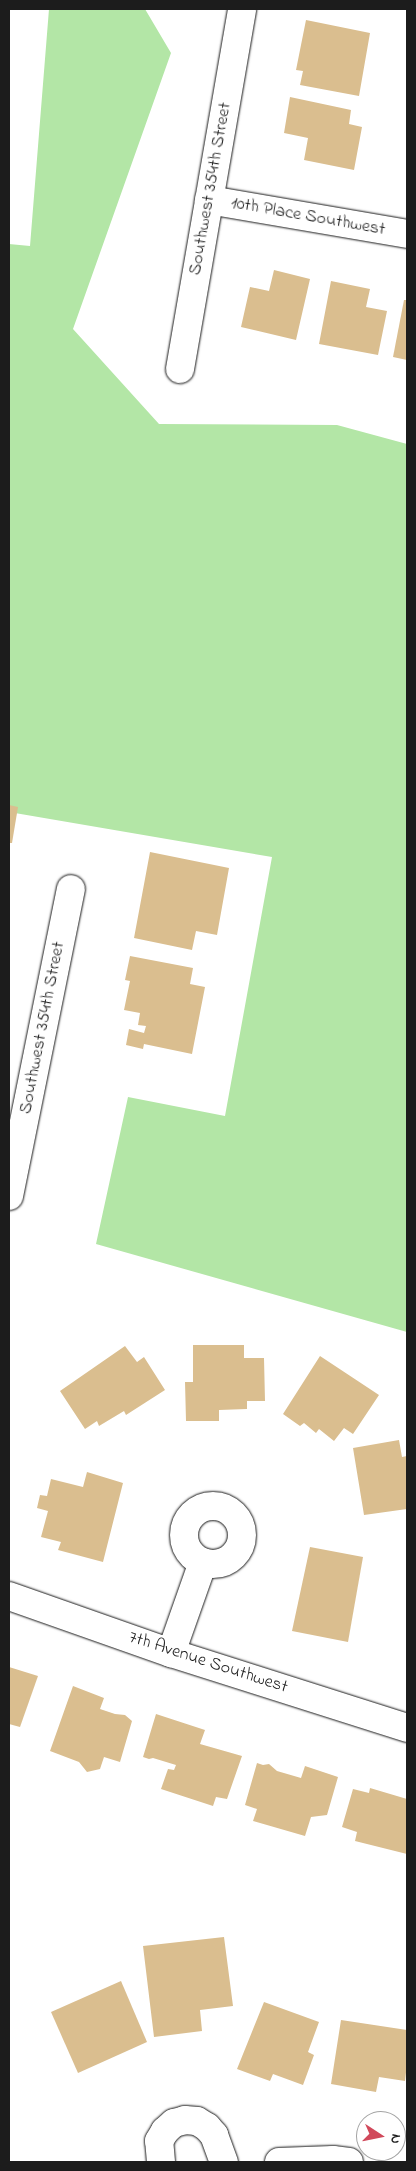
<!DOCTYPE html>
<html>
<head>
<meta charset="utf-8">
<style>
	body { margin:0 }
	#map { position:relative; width:416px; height:2171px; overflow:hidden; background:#fff; font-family:"Indie Flower",sans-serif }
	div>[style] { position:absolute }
	.green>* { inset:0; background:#b3e6a6 }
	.building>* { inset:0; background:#dabe8f }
	.roads { filter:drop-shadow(0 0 1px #1c1c1c) drop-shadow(0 0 1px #1c1c1c) }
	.minor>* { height:28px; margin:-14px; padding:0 14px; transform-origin:14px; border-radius:14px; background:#fff }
	.minor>.ring { margin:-14px; padding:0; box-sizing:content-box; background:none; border:28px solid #fff; border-radius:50% }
	span { translate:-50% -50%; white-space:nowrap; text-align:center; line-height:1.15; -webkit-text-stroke:5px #fff; paint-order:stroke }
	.street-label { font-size:18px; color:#1c1c1c }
	.frame { position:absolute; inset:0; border:10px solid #1c1c1c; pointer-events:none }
	.north { position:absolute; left:356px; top:2111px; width:50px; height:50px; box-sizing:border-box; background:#fff; border:1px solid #a4a4a4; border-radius:50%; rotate:101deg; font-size:14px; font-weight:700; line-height:20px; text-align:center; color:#1c1c1c }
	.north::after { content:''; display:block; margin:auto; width:18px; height:22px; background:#d1495b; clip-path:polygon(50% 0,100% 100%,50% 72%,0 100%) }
</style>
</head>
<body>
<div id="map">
	<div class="green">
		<div style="clip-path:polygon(49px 9px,145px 9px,171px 53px,73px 329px,159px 424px,337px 425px,407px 444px,407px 1332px,96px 1244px,128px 1097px,225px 1116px,272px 857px,9px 812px,9px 244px,30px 246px)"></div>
	</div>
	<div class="building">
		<div style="clip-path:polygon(306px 20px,370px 33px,359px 96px,300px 85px,303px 71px,296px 70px)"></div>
		<div style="clip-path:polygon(290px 97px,351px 110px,349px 124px,362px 127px,354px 170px,304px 160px,308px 138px,284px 133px)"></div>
		<div style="clip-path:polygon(274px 270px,310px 279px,296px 340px,241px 327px,250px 287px,269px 291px)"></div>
		<div style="clip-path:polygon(331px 281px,370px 289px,366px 307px,387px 311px,378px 355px,319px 344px)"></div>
		<div style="clip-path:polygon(404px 300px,407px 300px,407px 360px,393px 357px)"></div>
		<div style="clip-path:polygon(9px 805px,18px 807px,12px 843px,9px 843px)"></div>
		<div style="clip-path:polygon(150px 852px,229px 868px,217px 935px,196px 931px,192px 950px,134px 938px)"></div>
		<div style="clip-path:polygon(130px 956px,193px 968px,190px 984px,205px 987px,192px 1054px,144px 1044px,143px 1049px,126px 1045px,129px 1029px,144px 1033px,146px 1026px,138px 1025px,140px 1013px,124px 1010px,130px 981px,125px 980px)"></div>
		<div style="clip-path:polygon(193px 1345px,244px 1345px,244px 1358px,264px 1358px,265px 1401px,247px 1401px,247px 1409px,219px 1410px,219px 1421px,186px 1421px,185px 1382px,193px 1382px)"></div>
		<div style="clip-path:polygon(125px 1346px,137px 1362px,144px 1357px,165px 1390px,126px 1415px,124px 1411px,99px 1426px,97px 1421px,85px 1429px,60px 1391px)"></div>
		<div style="clip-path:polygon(320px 1356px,379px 1395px,353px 1434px,344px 1428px,334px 1441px,319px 1429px,316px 1433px,304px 1423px,300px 1426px,283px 1414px)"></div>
		<div style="clip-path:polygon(399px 1440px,402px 1457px,407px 1456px,407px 1509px,364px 1515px,353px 1448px)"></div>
		<div style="clip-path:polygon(87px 1472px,123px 1483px,103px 1562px,58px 1550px,61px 1542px,41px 1537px,48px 1511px,37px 1508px,40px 1495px,47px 1496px,51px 1479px,83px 1487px)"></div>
		<div style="clip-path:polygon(310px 1547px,363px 1557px,348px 1642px,292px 1631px)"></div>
		<div style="clip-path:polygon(9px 1667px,38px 1676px,20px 1727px,9px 1724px)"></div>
		<div style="clip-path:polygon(73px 1686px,104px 1698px,100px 1709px,115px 1714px,125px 1715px,132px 1721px,120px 1762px,104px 1757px,100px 1769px,87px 1772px,79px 1762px,50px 1751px)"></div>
		<div style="clip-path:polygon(156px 1714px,205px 1730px,200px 1744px,242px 1756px,227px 1799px,216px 1797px,213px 1806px,161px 1789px,168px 1769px,174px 1770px,176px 1765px,153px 1758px,149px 1759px,143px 1757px)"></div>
		<div style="clip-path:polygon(257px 1763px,263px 1765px,269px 1764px,277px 1771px,301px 1778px,305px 1766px,338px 1777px,327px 1815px,311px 1817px,305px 1836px,253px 1821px,257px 1809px,245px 1805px)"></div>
		<div style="clip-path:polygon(370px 1788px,407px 1799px,407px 1854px,355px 1841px,357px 1832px,342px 1827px,353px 1789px,369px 1793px)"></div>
		<div style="clip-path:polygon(224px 1937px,233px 2006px,200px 2010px,202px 2031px,154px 2037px,143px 1946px)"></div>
		<div style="clip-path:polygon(121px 1981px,147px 2042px,78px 2073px,51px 2012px)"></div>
		<div style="clip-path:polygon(264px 2002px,319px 2022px,308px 2052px,314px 2055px,303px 2085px,273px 2074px,270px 2081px,237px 2069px)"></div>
		<div style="clip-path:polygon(341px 2020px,407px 2030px,407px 2064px,405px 2081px,379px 2077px,376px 2092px,331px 2084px)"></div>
	</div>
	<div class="roads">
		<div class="minor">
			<div style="left:209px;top:200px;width:201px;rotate:9.7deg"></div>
			<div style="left:180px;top:369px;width:365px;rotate:-80.2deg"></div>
			<div style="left:9px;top:1196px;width:313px;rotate:-78.6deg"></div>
			<div class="ring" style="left:184px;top:1506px;width:30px;height:30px"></div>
			<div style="left:9px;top:1596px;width:172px;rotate:19.4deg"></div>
			<div style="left:171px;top:1653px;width:248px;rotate:17.6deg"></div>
			<div style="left:171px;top:1653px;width:96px;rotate:-70.6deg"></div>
			<div style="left:161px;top:2162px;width:21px;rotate:-95deg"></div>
			<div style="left:159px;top:2141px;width:12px;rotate:-59deg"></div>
			<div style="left:165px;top:2131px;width:12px;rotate:-42deg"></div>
			<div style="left:174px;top:2123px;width:11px;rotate:-15deg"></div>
			<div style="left:185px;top:2120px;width:12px;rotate:5deg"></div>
			<div style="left:197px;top:2121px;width:12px;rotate:31deg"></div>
			<div style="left:207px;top:2127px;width:11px;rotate:49deg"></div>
			<div style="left:214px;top:2135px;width:29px;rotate:70deg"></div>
			<div style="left:279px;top:2162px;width:54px;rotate:-2.1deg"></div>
			<div style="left:333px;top:2160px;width:16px;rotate:7deg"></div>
		</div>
	</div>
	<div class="street-label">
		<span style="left:211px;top:189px;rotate:-80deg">Southwest 354th Street</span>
		<span style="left:308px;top:217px;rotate:10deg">10th Place Southwest</span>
		<span style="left:43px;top:1028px;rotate:-79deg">Southwest 354th Street</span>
		<span style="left:208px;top:1663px;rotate:18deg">7th Avenue Southwest</span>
	</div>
	<div class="frame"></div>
	<div class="north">N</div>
</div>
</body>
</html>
